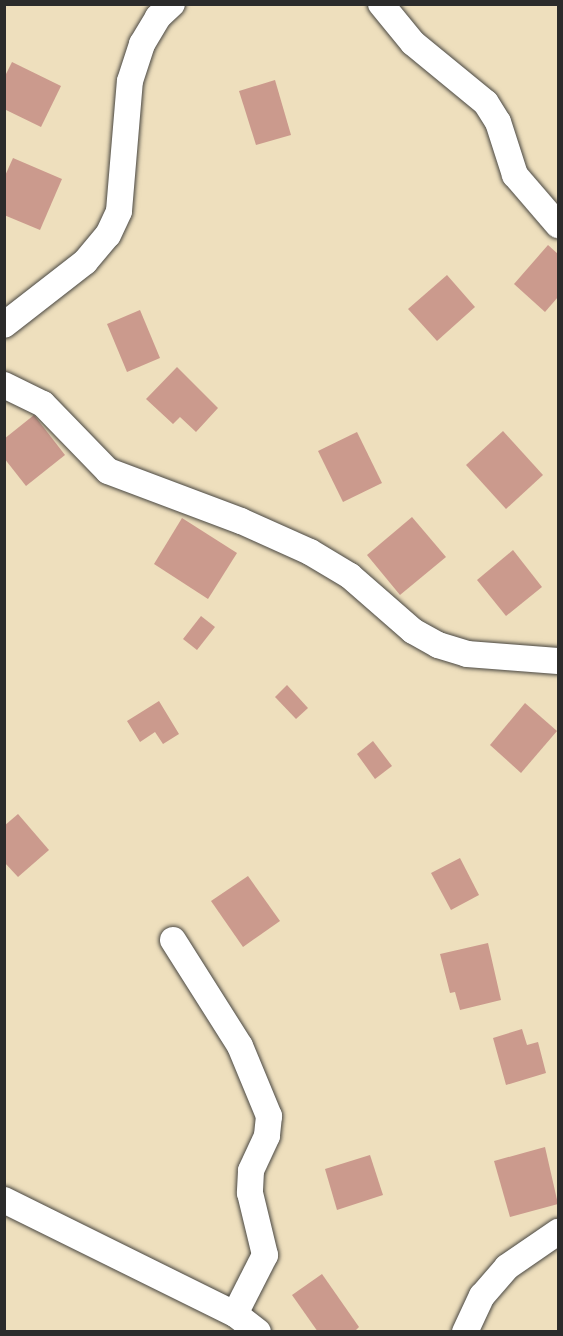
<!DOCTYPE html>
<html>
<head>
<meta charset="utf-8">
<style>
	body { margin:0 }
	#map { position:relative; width:563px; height:1336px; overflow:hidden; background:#eedfbd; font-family:"Playpen Sans",sans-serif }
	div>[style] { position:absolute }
	.building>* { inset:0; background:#cb9a8d }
	.roads { filter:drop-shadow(0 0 2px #484641) drop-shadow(0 0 2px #484641) }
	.minor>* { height:26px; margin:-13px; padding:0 13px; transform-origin:13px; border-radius:13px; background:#fff }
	span { translate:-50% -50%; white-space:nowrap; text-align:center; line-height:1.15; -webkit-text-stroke:5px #fff; paint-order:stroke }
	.frame { position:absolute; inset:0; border:6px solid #2b2b2b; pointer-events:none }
</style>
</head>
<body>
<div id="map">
	<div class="building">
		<div style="clip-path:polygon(12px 62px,61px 86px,41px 127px,4px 109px,4px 78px)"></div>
		<div style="clip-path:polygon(275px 80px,291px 135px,256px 145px,239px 91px)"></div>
		<div style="clip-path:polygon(13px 158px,62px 179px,40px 230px,4px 215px,4px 178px)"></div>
		<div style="clip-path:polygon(548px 245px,558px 254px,558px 297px,545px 312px,514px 284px)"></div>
		<div style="clip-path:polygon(447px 275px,475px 307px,437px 341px,408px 309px)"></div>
		<div style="clip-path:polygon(140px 310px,160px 358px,127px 372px,107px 324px)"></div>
		<div style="clip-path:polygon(177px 367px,218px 408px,196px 432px,180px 417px,173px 424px,146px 399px)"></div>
		<div style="clip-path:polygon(34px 415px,65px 455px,26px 486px,4px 458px,4px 439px)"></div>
		<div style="clip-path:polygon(503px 431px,543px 475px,506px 509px,466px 465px)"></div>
		<div style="clip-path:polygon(357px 432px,382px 483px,343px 502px,318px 451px)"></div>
		<div style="clip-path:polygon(412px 517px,446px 557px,400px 595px,367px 555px)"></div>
		<div style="clip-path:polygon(182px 518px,237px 553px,208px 599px,154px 564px)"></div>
		<div style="clip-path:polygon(513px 550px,542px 587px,506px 616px,477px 580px)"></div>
		<div style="clip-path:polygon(201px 616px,215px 627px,197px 650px,183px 639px)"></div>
		<div style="clip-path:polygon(287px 685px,308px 708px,296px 719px,275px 697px)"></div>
		<div style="clip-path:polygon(159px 701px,179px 734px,163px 744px,155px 732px,140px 742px,127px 721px)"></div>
		<div style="clip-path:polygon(525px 703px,557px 731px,521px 773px,490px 745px)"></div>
		<div style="clip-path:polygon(373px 741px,392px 766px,375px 779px,357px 754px)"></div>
		<div style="clip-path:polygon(18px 814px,49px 850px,18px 877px,4px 862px,4px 826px)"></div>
		<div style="clip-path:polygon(460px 858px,479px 895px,451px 910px,431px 873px)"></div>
		<div style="clip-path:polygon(248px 876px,280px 921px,243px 947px,211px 901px)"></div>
		<div style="clip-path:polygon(488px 943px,501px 1000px,460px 1010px,455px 992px,450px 993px,440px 954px)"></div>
		<div style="clip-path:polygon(522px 1029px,527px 1045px,538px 1042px,546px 1073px,506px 1085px,493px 1038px)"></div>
		<div style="clip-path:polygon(545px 1147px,558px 1204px,510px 1217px,494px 1161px)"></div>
		<div style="clip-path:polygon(370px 1155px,383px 1195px,337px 1210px,325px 1169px)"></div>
		<div style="clip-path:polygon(322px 1274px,359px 1327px,354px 1332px,318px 1332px,292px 1295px)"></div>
	</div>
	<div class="roads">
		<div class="minor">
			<div style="left:381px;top:4px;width:50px;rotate:50.6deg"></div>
			<div style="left:413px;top:43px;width:94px;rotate:39.4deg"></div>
			<div style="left:486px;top:103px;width:22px;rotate:58deg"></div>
			<div style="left:498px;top:122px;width:56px;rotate:72.2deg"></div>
			<div style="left:515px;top:175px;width:66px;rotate:49.3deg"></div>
			<div style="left:4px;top:325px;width:103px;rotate:-37.9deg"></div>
			<div style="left:85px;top:262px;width:35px;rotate:-50deg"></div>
			<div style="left:108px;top:235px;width:26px;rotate:-65deg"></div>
			<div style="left:119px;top:211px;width:130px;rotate:-85.2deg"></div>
			<div style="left:130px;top:81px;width:39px;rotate:-72deg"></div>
			<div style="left:142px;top:44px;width:31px;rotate:-59deg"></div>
			<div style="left:158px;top:17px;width:19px;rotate:-43deg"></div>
			<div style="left:4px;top:385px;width:43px;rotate:26deg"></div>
			<div style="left:43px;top:404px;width:93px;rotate:45.9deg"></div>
			<div style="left:108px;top:471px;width:142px;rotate:20.6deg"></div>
			<div style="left:241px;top:521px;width:76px;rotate:24.2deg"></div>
			<div style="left:310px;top:552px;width:47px;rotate:31deg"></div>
			<div style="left:350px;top:576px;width:84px;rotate:41.1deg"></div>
			<div style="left:413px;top:631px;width:29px;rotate:29deg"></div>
			<div style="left:438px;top:645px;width:30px;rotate:17deg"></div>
			<div style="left:467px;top:654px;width:91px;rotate:4.4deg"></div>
			<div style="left:173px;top:940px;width:125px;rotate:57.7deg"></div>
			<div style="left:240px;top:1046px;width:76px;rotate:67.5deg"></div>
			<div style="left:269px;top:1116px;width:20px;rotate:96deg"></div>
			<div style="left:267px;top:1136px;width:38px;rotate:115deg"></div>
			<div style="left:251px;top:1171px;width:22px;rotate:93deg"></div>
			<div style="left:250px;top:1193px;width:64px;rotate:76.4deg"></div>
			<div style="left:265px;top:1255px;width:66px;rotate:117deg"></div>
			<div style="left:4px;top:1200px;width:258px;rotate:26.3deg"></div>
			<div style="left:235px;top:1314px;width:29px;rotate:38deg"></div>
			<div style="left:465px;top:1332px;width:40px;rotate:-65deg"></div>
			<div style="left:482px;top:1296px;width:38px;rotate:-49deg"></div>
			<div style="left:507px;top:1267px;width:62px;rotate:-34.5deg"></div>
		</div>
	</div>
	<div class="frame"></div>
</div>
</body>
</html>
